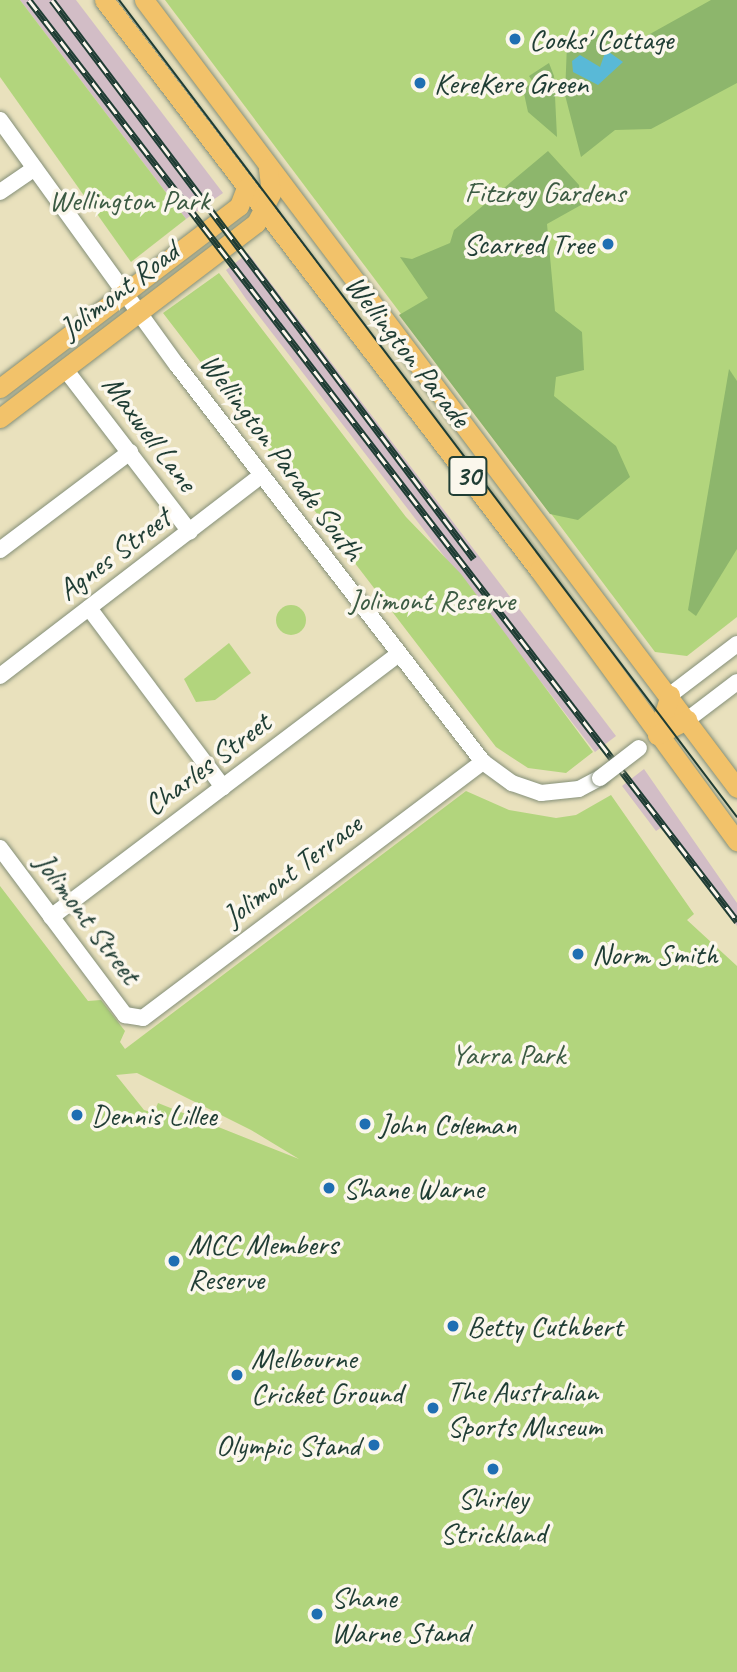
<!DOCTYPE html>
<html>
<head>
<meta charset="utf-8">
<style>
	body { margin:0 }
	#map { position:relative; width:737px; height:1672px; overflow:hidden; background:#e9e1bd; font-family:Caveat,sans-serif }
	div>[style] { position:absolute }
	.industrial>* { inset:0; background:#d2bdc6 }
	.green>* { inset:0; background:#b2d57d }
	.round { border-radius:50% }
	.forest>* { inset:0; background:#8db66c }
	.water>* { inset:0; background:#59b9d7 }
	.roads { filter:drop-shadow(0 0 2px #848f78) drop-shadow(0 0 2px #848f78) }
	.minor>* { height:16px; margin:-8px; padding:0 8px; transform-origin:8px; border-radius:8px; background:#fff }
	.major>* { height:19px; margin:-9.5px; padding:0 9.5px; transform-origin:9.5px; border-radius:9.5px; background:#f2c26a }
	.tram>* { height:2px; margin:-1px; padding:0 1px; transform-origin:1px; border-radius:1px; background:#1f3d34 }
	.rail>* { height:7px; margin-top:-3.5px; transform-origin:0; background:repeating-linear-gradient(90deg,#fbf7ec 0 13px,#1f3d34 0 26px); box-sizing:border-box; border-block:2px solid #1f3d34 }
	.bridges { filter:drop-shadow(0 0 2px #848f78) drop-shadow(0 0 2px #848f78) }
	.minor-bridge>* { height:16px; margin:-8px; padding:0 8px; transform-origin:8px; border-radius:8px; background:#fff }
	.dots>* { width:19px; height:19px; translate:-50% -50%; box-sizing:border-box; border:4px solid #fbf7ec; border-radius:50% }
	span { translate:-50% -50%; white-space:nowrap; text-align:center; line-height:1.15; -webkit-text-stroke:7px #fbf7ec; paint-order:stroke }
	.shield-label span { padding:2px 5px; background:#fbf7ec; border:2px solid; border-radius:5px; -webkit-text-stroke-width:0 }
	.shield-label { font-size:28px; color:#1f3d34; font-weight:700 }
	.poi-label { font-size:30px; color:#1f3d34 }
	.left { translate:0 -50%; text-align:left }
	.right { translate:-100% -50%; text-align:right }
	.park-label { font-size:30px; color:#3c5b43 }
	.street-label { font-size:30px; color:#1f3d34 }
</style>
</head>
<body>
<div id="map">
	<div class="industrial">
		<div style="clip-path:polygon(20px 0,76px 0,223px 193px,186px 219px)"></div>
		<div style="clip-path:polygon(248px 253px,616px 736px,595px 752px,246px 299px,226px 270px)"></div>
		<div style="clip-path:polygon(644px 769px,737px 903px,737px 926px,662px 827px,656px 831px,622px 786px)"></div>
	</div>
	<div class="green">
		<div style="clip-path:polygon(0 0,20px 0,186px 219px,131px 262px,0 77px)"></div>
		<div style="clip-path:polygon(165px 0,737px 0,737px 617px,687px 656px,655px 652px)"></div>
		<div style="clip-path:polygon(219px 273px,406px 517px,461px 574px,593px 752px,566px 773px,528px 768px,496px 747px,163px 313px)"></div>
		<div class="round" style="left:276px;top:605px;width:30px;height:30px"></div>
		<div style="clip-path:polygon(229px 643px,251px 673px,215px 700px,196px 702px,184px 679px)"></div>
		<div style="clip-path:polygon(evenodd,466px 791px,509px 810px,556px 818px,576px 815px,611px 795px,694px 914px,687px 920px,737px 966px,737px 1672px,0 1672px,0 886px,88px 1001px,101px 1000px,125px 1031px,120px 1042px,125px 1049px,466px 791px,137px 1073px,251px 1130px,299px 1159px,158px 1103px,154px 1113px,144px 1110px,116px 1075px,137px 1073px)"></div>
	</div>
	<div class="forest">
		<div style="clip-path:polygon(711px 0,737px 0,737px 83px,651px 129px,615px 130px,581px 157px,565px 95px,567px 44px,607px 32px,632px 44px)"></div>
		<div style="clip-path:polygon(549px 63px,554px 76px,557px 137px,528px 112px,523px 89px,533px 82px,529px 76px)"></div>
		<div style="clip-path:polygon(548px 151px,579px 185px,581px 205px,547px 224px,555px 311px,582px 332px,584px 370px,556px 377px,554px 396px,616px 446px,630px 477px,578px 520px,550px 514px,399px 315px,428px 298px,400px 257px,412px 259px,450px 243px,454px 230px)"></div>
		<div style="clip-path:polygon(729px 369px,737px 381px,737px 549px,696px 616px,688px 610px)"></div>
	</div>
	<div class="water">
		<div style="clip-path:polygon(606px 50px,623px 62px,598px 85px,573px 72px,572px 61px,580px 55px,600px 67px)"></div>
	</div>
	<div class="roads">
		<div class="minor">
			<div style="left:0;top:120px;width:302px;rotate:54.2deg"></div>
			<div style="left:177px;top:365px;width:501px;rotate:52.38deg"></div>
			<div style="left:483px;top:762px;width:36px;rotate:36deg"></div>
			<div style="left:512px;top:783px;width:31px;rotate:19deg"></div>
			<div style="left:541px;top:793px;width:38px;rotate:-6deg"></div>
			<div style="left:579px;top:789px;width:24px;rotate:-28deg"></div>
			<div style="left:0;top:192px;width:42px;rotate:-34.4deg"></div>
			<div style="left:65px;top:369px;width:205px;rotate:52.5deg"></div>
			<div style="left:0;top:550px;width:163px;rotate:-37deg"></div>
			<div style="left:89px;top:608px;width:224px;rotate:53.2deg"></div>
			<div style="left:0;top:676px;width:329px;rotate:-37.5deg"></div>
			<div style="left:670px;top:695px;width:84px;rotate:-37.3deg"></div>
			<div style="left:687px;top:720px;width:63px;rotate:-37.2deg"></div>
			<div style="left:0;top:848px;width:209px;rotate:53.2deg"></div>
			<div style="left:125px;top:1015px;width:18px;rotate:9deg"></div>
			<div style="left:143px;top:1018px;width:426px;rotate:-37deg"></div>
			<div style="left:51px;top:917px;width:434px;rotate:-37.1deg"></div>
		</div>
		<div class="major">
			<div style="left:104px;top:0;width:717px;rotate:52.65deg"></div>
			<div style="left:539px;top:570px;width:336px;rotate:53.9deg"></div>
			<div style="left:144px;top:0;width:986px;rotate:53.04deg"></div>
			<div style="left:0;top:388px;width:300px;rotate:-37.3deg"></div>
			<div style="left:239px;top:206px;width:19px;rotate:-69deg"></div>
			<div style="left:0;top:418px;width:322px;rotate:-37.3deg"></div>
			<div style="left:256px;top:223px;width:34px;rotate:-63deg"></div>
			<div style="left:271px;top:193px;width:25px;rotate:-97deg"></div>
			<div style="left:670px;top:695px;width:42px;rotate:108deg"></div>
			<div style="left:657px;top:735px;width:34px;rotate:-27deg"></div>
		</div>
	</div>
	<div class="tram">
		<div style="left:119px;top:0;width:1024px;rotate:52.9deg"></div>
	</div>
	<div class="rail">
		<div style="left:29px;top:0;width:1162px;rotate:52.45deg"></div>
		<div style="left:52px;top:0;width:700px;rotate:52.95deg"></div>
	</div>
	<div class="bridges">
		<div class="minor-bridge">
			<div style="left:600px;top:778px;width:49px;rotate:-37.6deg"></div>
		</div>
	</div>
	<div class="dots">
		<div style="left:515px;top:39px;background:#1f6fb2"></div>
		<div style="left:420px;top:83px;background:#1f6fb2"></div>
		<div style="left:608px;top:244px;background:#1f6fb2"></div>
		<div style="left:578px;top:954px;background:#1f6fb2"></div>
		<div style="left:77px;top:1115px;background:#1f6fb2"></div>
		<div style="left:365px;top:1124px;background:#1f6fb2"></div>
		<div style="left:329px;top:1188px;background:#1f6fb2"></div>
		<div style="left:174px;top:1261px;background:#1f6fb2"></div>
		<div style="left:453px;top:1326px;background:#1f6fb2"></div>
		<div style="left:237px;top:1375px;background:#1f6fb2"></div>
		<div style="left:433px;top:1408px;background:#1f6fb2"></div>
		<div style="left:374px;top:1445px;background:#1f6fb2"></div>
		<div style="left:493px;top:1469px;background:#1f6fb2"></div>
		<div style="left:317px;top:1614px;background:#1f6fb2"></div>
	</div>
	<div class="shield-label">
		<span style="left:468px;top:476px">30</span>
	</div>
	<div class="poi-label">
		<span class="left" style="left:529px;top:39px">Cooks' Cottage</span>
		<span class="left" style="left:434px;top:83px">KereKere Green</span>
		<span class="right" style="left:594px;top:244px">Scarred Tree</span>
		<span class="left" style="left:592px;top:954px">Norm Smith</span>
		<span class="left" style="left:91px;top:1115px">Dennis Lillee</span>
		<span class="left" style="left:379px;top:1124px">John Coleman</span>
		<span class="left" style="left:343px;top:1188px">Shane Warne</span>
		<span class="left" style="left:188px;top:1261px">MCC Members<br>Reserve</span>
		<span class="left" style="left:467px;top:1326px">Betty Cuthbert</span>
		<span class="left" style="left:251px;top:1375px">Melbourne<br>Cricket Ground</span>
		<span class="left" style="left:447px;top:1408px">The Australian<br>Sports Museum</span>
		<span class="right" style="left:360px;top:1445px">Olympic Stand</span>
		<span style="left:493px;top:1515px">Shirley<br>Strickland</span>
		<span class="left" style="left:331px;top:1614px">Shane<br>Warne Stand</span>
	</div>
	<div class="park-label">
		<span style="left:545px;top:192px">Fitzroy Gardens</span>
		<span style="left:129px;top:200px">Wellington Park</span>
		<span style="left:432px;top:600px">Jolimont Reserve</span>
		<span style="left:508px;top:1054px">Yarra Park</span>
	</div>
	<div class="street-label">
		<span style="left:119px;top:290px;rotate:-37deg">Jolimont Road</span>
		<span style="left:408px;top:351px;rotate:52deg">Wellington Parade</span>
		<span style="left:150px;top:433px;rotate:53deg">Maxwell Lane</span>
		<span style="left:282px;top:457px;rotate:53deg">Wellington Parade South</span>
		<span style="left:114px;top:554px;rotate:-37deg">Agnes Street</span>
		<span style="left:207px;top:764px;rotate:-37deg">Charles Street</span>
		<span style="left:292px;top:870px;rotate:-37deg">Jolimont Terrace</span>
		<span style="left:88px;top:918px;rotate:53deg">Jolimont Street</span>
	</div>
</div>
</body>
</html>
